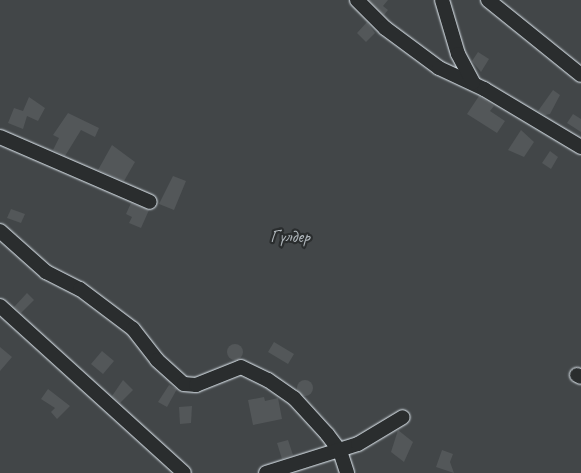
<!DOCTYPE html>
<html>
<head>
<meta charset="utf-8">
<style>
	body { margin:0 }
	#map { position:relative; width:581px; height:473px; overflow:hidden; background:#2a2d2e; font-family:Caveat,sans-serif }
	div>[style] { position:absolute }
	.green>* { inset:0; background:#424648 }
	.building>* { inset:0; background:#535759 }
	.round { border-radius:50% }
	.roads { filter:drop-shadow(0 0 1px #e8f1f8) drop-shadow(0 0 1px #e8f1f8) }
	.minor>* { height:14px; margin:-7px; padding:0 7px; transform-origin:7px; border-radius:7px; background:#2a2d2e }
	span { translate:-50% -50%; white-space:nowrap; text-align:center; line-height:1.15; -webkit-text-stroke:4.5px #2a2d2e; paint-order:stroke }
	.park-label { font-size:18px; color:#aeb5ba }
</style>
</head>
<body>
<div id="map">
	<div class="green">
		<div style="clip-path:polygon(0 0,581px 0,581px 473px,0 473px)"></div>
	</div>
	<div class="building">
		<div style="clip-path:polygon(369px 0,388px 0,383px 6px,388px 10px,384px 15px)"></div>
		<div style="clip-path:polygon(367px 22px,375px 33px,366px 42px,357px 33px)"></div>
		<div style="clip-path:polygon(478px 52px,489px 59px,481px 72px,472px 61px)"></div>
		<div style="clip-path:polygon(553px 90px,560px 95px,550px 114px,545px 115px,538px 111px)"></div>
		<div style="clip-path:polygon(479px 96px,494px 106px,490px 111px,505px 121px,497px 133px,467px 114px)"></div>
		<div style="clip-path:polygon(29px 97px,45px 108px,38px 121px,27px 116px,23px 129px,8px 123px,14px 108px,23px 111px)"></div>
		<div style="clip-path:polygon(68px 113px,99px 128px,95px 137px,81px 130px,65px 156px,53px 150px,59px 138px,53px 135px)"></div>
		<div style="clip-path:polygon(573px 114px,581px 119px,581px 132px,567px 123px)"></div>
		<div style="clip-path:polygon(521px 130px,534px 142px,524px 157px,508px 150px)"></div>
		<div style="clip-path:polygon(112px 145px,135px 162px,124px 181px,98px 170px)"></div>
		<div style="clip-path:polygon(550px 151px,558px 157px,551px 169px,542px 163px)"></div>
		<div style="clip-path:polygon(173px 176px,186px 181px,174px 210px,159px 204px)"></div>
		<div style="clip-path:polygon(131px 203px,149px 210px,141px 228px,129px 223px,132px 217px,126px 214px)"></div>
		<div style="clip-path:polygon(11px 209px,25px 214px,21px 223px,7px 218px)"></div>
		<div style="clip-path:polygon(27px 293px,34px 300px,21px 313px,14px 307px)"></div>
		<div style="clip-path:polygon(274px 342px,294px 354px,288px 364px,268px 352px)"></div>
		<div class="round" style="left:227px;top:344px;width:16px;height:16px"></div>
		<div style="clip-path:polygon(0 347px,12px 357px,0 371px)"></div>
		<div style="clip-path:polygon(102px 351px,114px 361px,103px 374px,91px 364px)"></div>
		<div style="clip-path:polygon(123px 380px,133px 390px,120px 403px,112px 396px)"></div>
		<div class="round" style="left:297px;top:380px;width:16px;height:16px"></div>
		<div style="clip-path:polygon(169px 385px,177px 389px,167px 407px,158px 402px)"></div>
		<div style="clip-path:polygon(48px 389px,70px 406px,57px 419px,51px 412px,55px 408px,41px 399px)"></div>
		<div style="clip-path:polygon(264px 397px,265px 401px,278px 398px,282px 419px,253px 425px,248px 400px)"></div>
		<div style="clip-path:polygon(192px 406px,191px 423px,180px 424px,179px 407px)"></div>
		<div style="clip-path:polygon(398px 430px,413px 442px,404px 462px,391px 452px)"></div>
		<div style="clip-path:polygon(288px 440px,293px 455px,282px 459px,277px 443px)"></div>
		<div style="clip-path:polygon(442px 450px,453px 454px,450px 462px,454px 473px,436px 467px)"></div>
	</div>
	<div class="roads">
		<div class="minor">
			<div style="left:357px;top:0;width:40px;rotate:45deg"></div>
			<div style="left:385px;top:28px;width:67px;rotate:36.5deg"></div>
			<div style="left:439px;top:68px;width:50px;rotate:25deg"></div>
			<div style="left:484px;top:89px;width:113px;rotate:30.9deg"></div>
			<div style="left:442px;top:0;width:56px;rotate:73.5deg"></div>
			<div style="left:458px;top:54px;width:32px;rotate:62deg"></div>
			<div style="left:488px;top:0;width:119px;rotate:38.9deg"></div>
			<div style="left:0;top:137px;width:163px;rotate:23.4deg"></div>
			<div style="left:0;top:231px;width:62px;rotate:41.7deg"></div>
			<div style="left:46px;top:272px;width:38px;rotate:27deg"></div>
			<div style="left:80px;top:289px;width:66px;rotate:37deg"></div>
			<div style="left:133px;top:329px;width:39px;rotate:52deg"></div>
			<div style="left:157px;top:360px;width:36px;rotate:42deg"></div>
			<div style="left:184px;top:384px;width:12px;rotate:5deg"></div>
			<div style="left:196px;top:385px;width:48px;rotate:-21.8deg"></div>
			<div style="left:241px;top:367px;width:30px;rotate:26deg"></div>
			<div style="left:268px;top:380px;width:32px;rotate:35deg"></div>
			<div style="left:294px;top:398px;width:49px;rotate:47.5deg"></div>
			<div style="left:327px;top:434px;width:21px;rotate:53deg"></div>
			<div style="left:340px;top:451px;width:23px;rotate:72deg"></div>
			<div style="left:0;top:306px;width:248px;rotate:42.2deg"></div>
			<div style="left:577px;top:375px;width:4px;rotate:27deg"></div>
			<div style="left:266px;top:473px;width:96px;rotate:-17.5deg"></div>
			<div style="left:358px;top:444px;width:52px;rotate:-31deg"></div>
		</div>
	</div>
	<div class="park-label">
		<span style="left:290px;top:236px">Гүлдер</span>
	</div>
</div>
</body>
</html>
